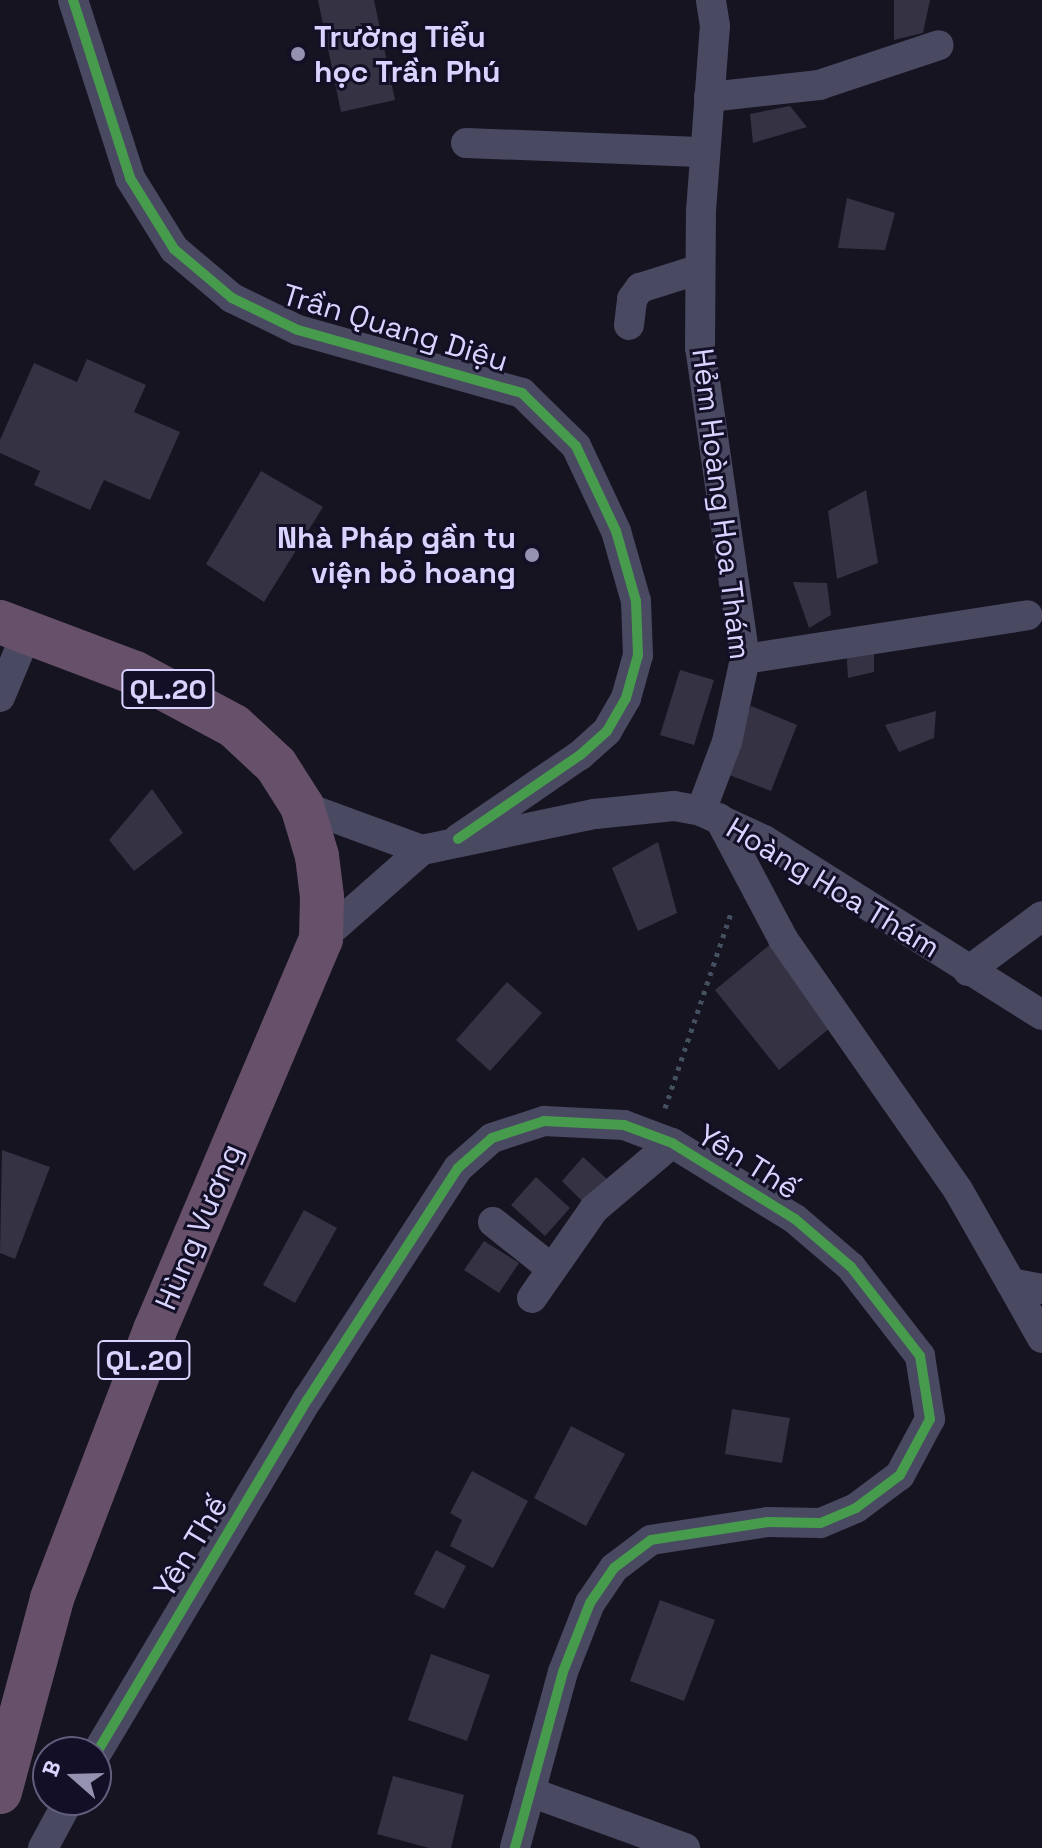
<!DOCTYPE html>
<html>
<head>
<meta charset="utf-8">
<style>
	body { margin:0 }
	#map { position:relative; width:1042px; height:1848px; overflow:hidden; background:#161421; font-family:"Space Grotesk",sans-serif }
	div>[style] { position:absolute }
	.building>* { inset:0; background:#343243 }
	.path>* { height:5px; margin-top:-2.5px; transform-origin:0; background:repeating-linear-gradient(90deg,#44505f 0 4px,transparent 0 10px) }
	.minor>* { height:30px; margin:-15px; padding:0 15px; transform-origin:15px; border-radius:15px; background:#4a4962 }
	.highway>* { height:44px; margin:-22px; padding:0 22px; transform-origin:22px; border-radius:22px; background:#67516a }
	.cycleway>* { height:10px; margin:-5px; padding:0 5px; transform-origin:5px; border-radius:5px; background:#469c4c }
	.dots>* { width:22px; height:22px; translate:-50% -50%; box-sizing:border-box; border:4px solid #130f26; border-radius:50% }
	span { translate:-50% -50%; white-space:nowrap; text-align:center; line-height:1.15; -webkit-text-stroke:6px #130f26; paint-order:stroke }
	.shield-label span { padding:2px 6px; background:#130f26; border:2px solid; border-radius:6px; -webkit-text-stroke-width:0 }
	.shield-label { font-size:28px; color:#d9d4ff; font-weight:700 }
	.poi-label { font-size:30px; color:#d9d4ff; font-weight:700 }
	.left { translate:0 -50%; text-align:left }
	.right { translate:-100% -50%; text-align:right }
	.street-label { font-size:30px; color:#d9d4ff }
	.north { position:absolute; left:32px; top:1736px; width:80px; height:80px; box-sizing:border-box; background:#130f26; border:2px solid #625e7d; border-radius:50%; rotate:290deg; font-size:22px; font-weight:700; line-height:32px; text-align:center; color:#d9d4ff }
	.north::after { content:''; display:block; margin:auto; width:28px; height:36px; background:#9591b1; clip-path:polygon(50% 0,100% 100%,50% 72%,0 100%) }
</style>
</head>
<body>
<div id="map">
	<div class="building">
		<div style="clip-path:polygon(318px 0,374px 0,395px 100px,341px 112px)"></div>
		<div style="clip-path:polygon(894px 0,930px 0,923px 33px,894px 40px)"></div>
		<div style="clip-path:polygon(790px 106px,807px 127px,753px 143px,750px 114px)"></div>
		<div style="clip-path:polygon(847px 198px,895px 213px,885px 250px,838px 248px)"></div>
		<div style="clip-path:polygon(87px 359px,146px 385px,134px 412px,180px 432px,150px 500px,104px 480px,90px 510px,34px 485px,40px 471px,0 453px,0 440px,34px 363px,77px 382px)"></div>
		<div style="clip-path:polygon(261px 471px,323px 507px,264px 602px,206px 564px)"></div>
		<div style="clip-path:polygon(866px 490px,878px 563px,837px 579px,828px 511px)"></div>
		<div style="clip-path:polygon(793px 582px,827px 583px,831px 615px,809px 628px)"></div>
		<div style="clip-path:polygon(846px 643px,874px 644px,874px 672px,848px 678px)"></div>
		<div style="clip-path:polygon(680px 670px,714px 680px,694px 745px,660px 735px)"></div>
		<div style="clip-path:polygon(751px 706px,797px 725px,771px 791px,724px 773px)"></div>
		<div style="clip-path:polygon(936px 711px,934px 738px,899px 752px,885px 725px)"></div>
		<div style="clip-path:polygon(152px 789px,183px 833px,134px 871px,109px 840px)"></div>
		<div style="clip-path:polygon(658px 842px,677px 913px,638px 931px,612px 868px)"></div>
		<div style="clip-path:polygon(772px 943px,836px 1023px,779px 1070px,715px 990px)"></div>
		<div style="clip-path:polygon(507px 982px,542px 1013px,490px 1071px,456px 1040px)"></div>
		<div style="clip-path:polygon(2px 1150px,50px 1167px,15px 1259px,0 1253px)"></div>
		<div style="clip-path:polygon(583px 1157px,608px 1180px,585px 1204px,562px 1181px)"></div>
		<div style="clip-path:polygon(536px 1177px,570px 1208px,545px 1236px,511px 1205px)"></div>
		<div style="clip-path:polygon(304px 1210px,337px 1228px,295px 1303px,263px 1285px)"></div>
		<div style="clip-path:polygon(484px 1241px,519px 1263px,499px 1293px,464px 1270px)"></div>
		<div style="clip-path:polygon(732px 1409px,790px 1418px,782px 1463px,725px 1454px)"></div>
		<div style="clip-path:polygon(571px 1426px,625px 1454px,586px 1526px,534px 1498px)"></div>
		<div style="clip-path:polygon(472px 1471px,528px 1501px,493px 1568px,450px 1546px,462px 1520px,450px 1513px)"></div>
		<div style="clip-path:polygon(436px 1550px,466px 1566px,444px 1609px,414px 1594px)"></div>
		<div style="clip-path:polygon(660px 1600px,715px 1620px,684px 1701px,630px 1681px)"></div>
		<div style="clip-path:polygon(431px 1654px,490px 1675px,467px 1741px,408px 1720px)"></div>
		<div style="clip-path:polygon(393px 1776px,464px 1795px,451px 1848px,429px 1848px,377px 1834px)"></div>
	</div>
	<div class="path">
		<div style="left:665px;top:1108px;width:209px;rotate:-71.3deg"></div>
	</div>
	<div class="minor">
		<div style="left:73px;top:0;width:187px;rotate:72.2deg"></div>
		<div style="left:130px;top:178px;width:84px;rotate:58.2deg"></div>
		<div style="left:174px;top:249px;width:76px;rotate:40.2deg"></div>
		<div style="left:232px;top:298px;width:73px;rotate:25.9deg"></div>
		<div style="left:298px;top:330px;width:233px;rotate:15.7deg"></div>
		<div style="left:522px;top:393px;width:76px;rotate:44.5deg"></div>
		<div style="left:576px;top:446px;width:94px;rotate:64.8deg"></div>
		<div style="left:616px;top:531px;width:73px;rotate:74.1deg"></div>
		<div style="left:636px;top:601px;width:54px;rotate:87.9deg"></div>
		<div style="left:638px;top:655px;width:45px;rotate:105.6deg"></div>
		<div style="left:626px;top:698px;width:38px;rotate:120deg"></div>
		<div style="left:607px;top:731px;width:36px;rotate:138deg"></div>
		<div style="left:580px;top:755px;width:148px;rotate:145.5deg"></div>
		<div style="left:709px;top:97px;width:111px;rotate:-6.2deg"></div>
		<div style="left:819px;top:85px;width:126px;rotate:-18.4deg"></div>
		<div style="left:466px;top:143px;width:239px;rotate:2.2deg"></div>
		<div style="left:629px;top:325px;width:26px;rotate:-83deg"></div>
		<div style="left:632px;top:299px;width:14px;rotate:-54deg"></div>
		<div style="left:640px;top:288px;width:63px;rotate:-17.6deg"></div>
		<div style="left:745px;top:659px;width:286px;rotate:-8.8deg"></div>
		<div style="left:0;top:697px;width:70px;rotate:-67.4deg"></div>
		<div style="left:302px;top:806px;width:128px;rotate:20.1deg"></div>
		<div style="left:701px;top:811px;width:74px;rotate:-69.4deg"></div>
		<div style="left:727px;top:742px;width:85px;rotate:-77.8deg"></div>
		<div style="left:745px;top:659px;width:314px;rotate:-98.2deg"></div>
		<div style="left:700px;top:348px;width:137px;rotate:-89.6deg"></div>
		<div style="left:701px;top:211px;width:186px;rotate:-85.7deg"></div>
		<div style="left:715px;top:26px;width:26px;rotate:-99deg"></div>
		<div style="left:719px;top:818px;width:137px;rotate:62.1deg"></div>
		<div style="left:783px;top:939px;width:306px;rotate:55.1deg"></div>
		<div style="left:958px;top:1190px;width:107px;rotate:60.3deg"></div>
		<div style="left:1011px;top:1283px;width:32px;rotate:11deg"></div>
		<div style="left:321px;top:939px;width:135px;rotate:-41.4deg"></div>
		<div style="left:422px;top:850px;width:177px;rotate:-11.8deg"></div>
		<div style="left:595px;top:814px;width:79px;rotate:-5.8deg"></div>
		<div style="left:674px;top:806px;width:27px;rotate:10deg"></div>
		<div style="left:701px;top:811px;width:69px;rotate:24.7deg"></div>
		<div style="left:764px;top:840px;width:328px;rotate:32.2deg"></div>
		<div style="left:968px;top:971px;width:92px;rotate:-36.6deg"></div>
		<div style="left:493px;top:1222px;width:75px;rotate:38.5deg"></div>
		<div style="left:1011px;top:1283px;width:63px;rotate:60.6deg"></div>
		<div style="left:532px;top:1298px;width:108px;rotate:-55.1deg"></div>
		<div style="left:594px;top:1209px;width:102px;rotate:-40.2deg"></div>
		<div style="left:96px;top:1754px;width:413px;rotate:-59.2deg"></div>
		<div style="left:308px;top:1399px;width:275px;rotate:-57deg"></div>
		<div style="left:458px;top:1168px;width:45px;rotate:-41.4deg"></div>
		<div style="left:492px;top:1138px;width:55px;rotate:-18.1deg"></div>
		<div style="left:544px;top:1121px;width:80px;rotate:2.9deg"></div>
		<div style="left:624px;top:1125px;width:51px;rotate:20.6deg"></div>
		<div style="left:672px;top:1143px;width:145px;rotate:31.7deg"></div>
		<div style="left:795px;top:1219px;width:74px;rotate:40.6deg"></div>
		<div style="left:851px;top:1267px;width:113px;rotate:52.2deg"></div>
		<div style="left:920px;top:1356px;width:64px;rotate:81deg"></div>
		<div style="left:930px;top:1419px;width:64px;rotate:118.2deg"></div>
		<div style="left:900px;top:1475px;width:55px;rotate:143.1deg"></div>
		<div style="left:856px;top:1508px;width:39px;rotate:157deg"></div>
		<div style="left:820px;top:1523px;width:52px;rotate:-178.9deg"></div>
		<div style="left:768px;top:1522px;width:118px;rotate:171.3deg"></div>
		<div style="left:651px;top:1540px;width:46px;rotate:142.9deg"></div>
		<div style="left:614px;top:1568px;width:42px;rotate:124.4deg"></div>
		<div style="left:590px;top:1603px;width:74px;rotate:111.4deg"></div>
		<div style="left:563px;top:1672px;width:182px;rotate:105.3deg"></div>
		<div style="left:530px;top:1792px;width:165px;rotate:19.9deg"></div>
		<div style="left:43px;top:1848px;width:55px;rotate:-61.6deg"></div>
	</div>
	<div class="highway">
		<div style="left:0;top:622px;width:144px;rotate:20.7deg"></div>
		<div style="left:135px;top:673px;width:112px;rotate:28.2deg"></div>
		<div style="left:234px;top:726px;width:57px;rotate:42.9deg"></div>
		<div style="left:276px;top:765px;width:49px;rotate:57.6deg"></div>
		<div style="left:302px;top:806px;width:52px;rotate:73.3deg"></div>
		<div style="left:317px;top:856px;width:41px;rotate:83deg"></div>
		<div style="left:322px;top:897px;width:42px;rotate:91.4deg"></div>
		<div style="left:321px;top:939px;width:425px;rotate:113deg"></div>
		<div style="left:155px;top:1330px;width:288px;rotate:111deg"></div>
		<div style="left:52px;top:1599px;width:200px;rotate:105.1deg"></div>
	</div>
	<div class="cycleway">
		<div style="left:73px;top:0;width:187px;rotate:72.2deg"></div>
		<div style="left:130px;top:178px;width:84px;rotate:58.2deg"></div>
		<div style="left:174px;top:249px;width:76px;rotate:40.2deg"></div>
		<div style="left:232px;top:298px;width:73px;rotate:25.9deg"></div>
		<div style="left:298px;top:330px;width:233px;rotate:15.7deg"></div>
		<div style="left:522px;top:393px;width:76px;rotate:44.5deg"></div>
		<div style="left:576px;top:446px;width:94px;rotate:64.8deg"></div>
		<div style="left:616px;top:531px;width:73px;rotate:74.1deg"></div>
		<div style="left:636px;top:601px;width:54px;rotate:87.9deg"></div>
		<div style="left:638px;top:655px;width:45px;rotate:105.6deg"></div>
		<div style="left:626px;top:698px;width:38px;rotate:120deg"></div>
		<div style="left:607px;top:731px;width:36px;rotate:138deg"></div>
		<div style="left:580px;top:755px;width:148px;rotate:145.5deg"></div>
		<div style="left:96px;top:1754px;width:413px;rotate:-59.2deg"></div>
		<div style="left:308px;top:1399px;width:275px;rotate:-57deg"></div>
		<div style="left:458px;top:1168px;width:45px;rotate:-41.4deg"></div>
		<div style="left:492px;top:1138px;width:55px;rotate:-18.1deg"></div>
		<div style="left:544px;top:1121px;width:80px;rotate:2.9deg"></div>
		<div style="left:624px;top:1125px;width:51px;rotate:20.6deg"></div>
		<div style="left:672px;top:1143px;width:145px;rotate:31.7deg"></div>
		<div style="left:795px;top:1219px;width:74px;rotate:40.6deg"></div>
		<div style="left:851px;top:1267px;width:113px;rotate:52.2deg"></div>
		<div style="left:920px;top:1356px;width:64px;rotate:81deg"></div>
		<div style="left:930px;top:1419px;width:64px;rotate:118.2deg"></div>
		<div style="left:900px;top:1475px;width:55px;rotate:143.1deg"></div>
		<div style="left:856px;top:1508px;width:39px;rotate:157deg"></div>
		<div style="left:820px;top:1523px;width:52px;rotate:-178.9deg"></div>
		<div style="left:768px;top:1522px;width:118px;rotate:171.3deg"></div>
		<div style="left:651px;top:1540px;width:46px;rotate:142.9deg"></div>
		<div style="left:614px;top:1568px;width:42px;rotate:124.4deg"></div>
		<div style="left:590px;top:1603px;width:74px;rotate:111.4deg"></div>
		<div style="left:563px;top:1672px;width:182px;rotate:105.3deg"></div>
	</div>
	<div class="dots">
		<div style="left:298px;top:54px;background:#9591b1"></div>
		<div style="left:532px;top:555px;background:#9591b1"></div>
	</div>
	<div class="shield-label">
		<span style="left:168px;top:689px">QL.20</span>
		<span style="left:144px;top:1360px">QL.20</span>
	</div>
	<div class="poi-label">
		<span class="left" style="left:314px;top:54px">Trường Tiểu<br>học Trần Phú</span>
		<span class="right" style="left:516px;top:555px">Nhà Pháp gần tu<br>viện bỏ hoang</span>
	</div>
	<div class="street-label">
		<span style="left:395px;top:328px;rotate:17deg">Trần Quang Diệu</span>
		<span style="left:721px;top:504px;rotate:83deg">Hẻm Hoàng Hoa Thám</span>
		<span style="left:833px;top:888px;rotate:31deg">Hoàng Hoa Thám</span>
		<span style="left:748px;top:1162px;rotate:32deg">Yên Thế</span>
		<span style="left:199px;top:1227px;rotate:-67deg">Hùng Vương</span>
		<span style="left:191px;top:1547px;rotate:-59deg">Yên Thế</span>
	</div>
	<div class="north">B</div>
</div>
</body>
</html>
